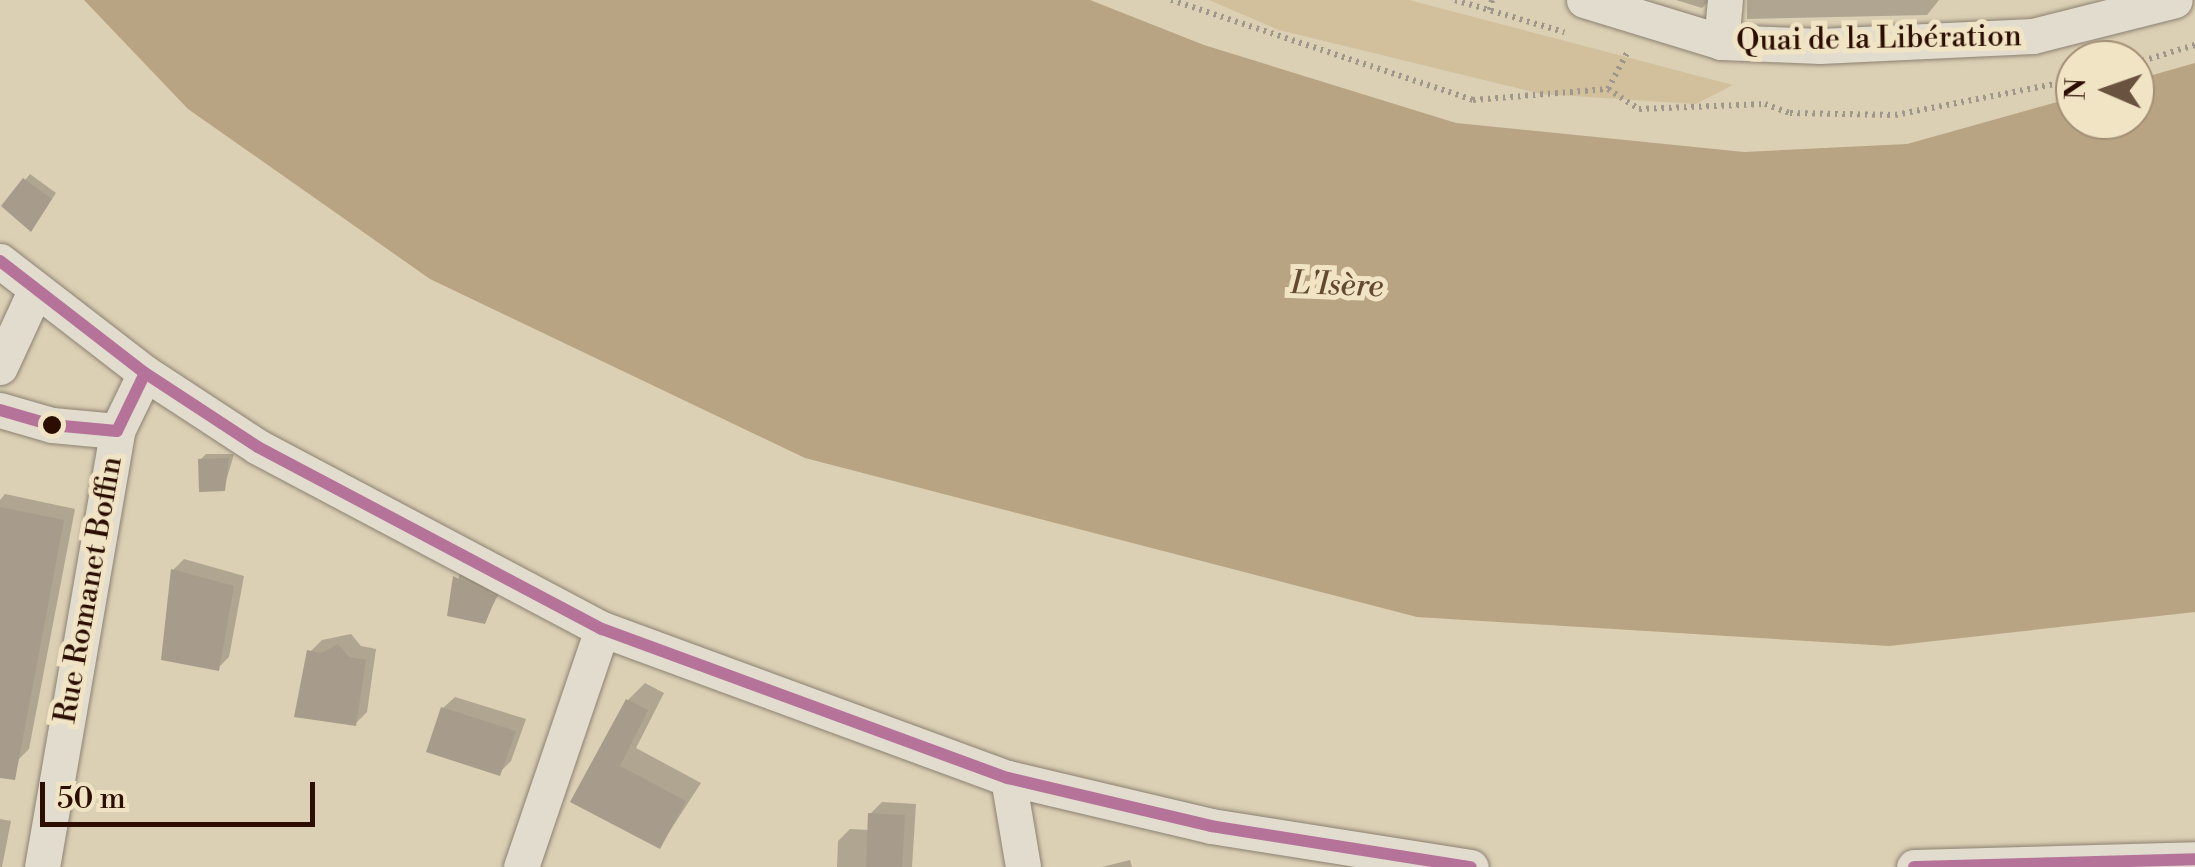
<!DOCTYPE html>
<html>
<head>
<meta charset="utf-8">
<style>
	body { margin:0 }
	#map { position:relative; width:2195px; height:867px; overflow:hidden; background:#dbcfb4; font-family:"Libre Bodoni",serif }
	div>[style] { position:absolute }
	.green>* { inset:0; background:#d2c09c }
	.water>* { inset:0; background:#b8a482 }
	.shadow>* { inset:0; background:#0003 }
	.building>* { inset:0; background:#a79c8b }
	.path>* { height:6px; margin-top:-3px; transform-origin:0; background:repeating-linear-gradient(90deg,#9f978b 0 2.5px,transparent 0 7.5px) }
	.roads { filter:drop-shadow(0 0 2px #8c8171) drop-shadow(0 0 2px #8c8171) }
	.minor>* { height:35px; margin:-17.5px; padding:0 17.5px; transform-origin:17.5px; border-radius:17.5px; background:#e1dcce }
	.bus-1>* { height:12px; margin:-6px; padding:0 6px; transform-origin:6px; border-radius:6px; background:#b57399 }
	.dots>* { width:28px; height:28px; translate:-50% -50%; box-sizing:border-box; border:5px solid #f1e4c4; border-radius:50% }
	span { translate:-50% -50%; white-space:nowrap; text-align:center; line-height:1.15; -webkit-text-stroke:10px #f1e4c4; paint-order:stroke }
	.street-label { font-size:30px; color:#2c0e00 }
	.water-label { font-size:32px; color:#644931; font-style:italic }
	.north { position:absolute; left:2055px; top:40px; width:100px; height:100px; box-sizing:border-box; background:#f1e4c4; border:2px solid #a28e76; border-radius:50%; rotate:272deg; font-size:28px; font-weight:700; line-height:40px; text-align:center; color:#2c0e00 }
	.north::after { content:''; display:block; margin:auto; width:35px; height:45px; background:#69523f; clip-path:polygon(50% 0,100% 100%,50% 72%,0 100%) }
	.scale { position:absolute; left:40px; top:782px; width:275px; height:45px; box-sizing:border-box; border:5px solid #2c0e00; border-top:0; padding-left:12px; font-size:30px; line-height:35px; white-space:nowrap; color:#2c0e00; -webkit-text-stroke:8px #f1e4c4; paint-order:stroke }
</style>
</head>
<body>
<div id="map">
	<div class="green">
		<div style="clip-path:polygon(1209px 0,1409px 0,1733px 85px,1696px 104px,1541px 94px,1279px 30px)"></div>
	</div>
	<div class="water">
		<div style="clip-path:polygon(84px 0,1090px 0,1204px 45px,1456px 123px,1744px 152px,1907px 144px,2075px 97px,2075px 120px,2135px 120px,2135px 80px,2195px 63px,2195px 612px,1889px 646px,1417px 617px,805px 458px,430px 279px,188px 109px)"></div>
	</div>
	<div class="shadow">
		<div style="clip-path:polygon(1676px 0,1710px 0,1702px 8px)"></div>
		<div style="clip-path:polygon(1747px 0,1939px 0,1927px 15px,1747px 19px)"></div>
		<div style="clip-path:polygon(30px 174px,56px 193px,36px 223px,5px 205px)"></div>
		<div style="clip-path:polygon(206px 454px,234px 454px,224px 488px,200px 460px)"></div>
		<div style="clip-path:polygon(5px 494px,75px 509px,29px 749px,17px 761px,0 757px,0 500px)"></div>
		<div style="clip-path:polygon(184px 559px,244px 576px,229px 657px,218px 668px,173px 570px)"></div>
		<div style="clip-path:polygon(460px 572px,500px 592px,484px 621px,450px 614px)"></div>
		<div style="clip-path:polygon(351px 634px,361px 646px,376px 649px,367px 712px,355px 724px,310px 652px,322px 640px)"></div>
		<div style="clip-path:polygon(645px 683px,664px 693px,636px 748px,701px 783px,660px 846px,573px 801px,628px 700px)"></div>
		<div style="clip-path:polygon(455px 697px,526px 719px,511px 761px,499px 773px,443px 708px)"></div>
		<div style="clip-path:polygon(882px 802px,916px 804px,912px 867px,837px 867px,838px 841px,850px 829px,870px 830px,870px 814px)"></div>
		<div style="clip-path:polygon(0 819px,11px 821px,2px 867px,0 867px)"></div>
		<div style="clip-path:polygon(1130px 860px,1132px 867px,1102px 867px)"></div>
	</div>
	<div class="building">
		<div style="clip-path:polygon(23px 178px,52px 199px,31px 232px,1px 206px)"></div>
		<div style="clip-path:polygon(229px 458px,225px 491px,199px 492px,198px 459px)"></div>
		<div style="clip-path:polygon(0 507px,64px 520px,15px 780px,0 778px)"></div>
		<div style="clip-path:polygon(171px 569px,234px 586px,219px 671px,161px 660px)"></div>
		<div style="clip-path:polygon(453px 576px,496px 597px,485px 624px,447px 616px)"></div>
		<div style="clip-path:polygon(338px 644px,349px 657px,366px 660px,356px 726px,294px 717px,307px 650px,321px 653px)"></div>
		<div style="clip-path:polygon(626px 699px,648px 710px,620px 766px,686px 801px,660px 849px,570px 802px)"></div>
		<div style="clip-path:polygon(441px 707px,516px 731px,500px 776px,426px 752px)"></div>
		<div style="clip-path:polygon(868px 813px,905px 815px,902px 867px,866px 867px)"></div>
	</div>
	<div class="path">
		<div style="left:1171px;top:0;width:318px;rotate:18.3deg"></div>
		<div style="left:1473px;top:100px;width:135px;rotate:-4.7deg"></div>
		<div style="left:1608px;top:89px;width:37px;rotate:33deg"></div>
		<div style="left:1639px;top:109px;width:126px;rotate:-2.3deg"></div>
		<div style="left:1765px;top:104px;width:27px;rotate:20deg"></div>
		<div style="left:1790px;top:113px;width:105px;rotate:1.1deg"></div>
		<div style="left:1895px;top:115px;width:183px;rotate:-11deg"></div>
		<div style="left:1455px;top:0;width:114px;rotate:16.4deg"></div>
		<div style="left:1490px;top:10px;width:10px;rotate:-79deg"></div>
		<div style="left:2135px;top:63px;width:63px;rotate:-16.7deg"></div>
		<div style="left:1608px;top:89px;width:43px;rotate:-62.2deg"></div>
	</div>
	<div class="roads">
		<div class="minor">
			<div style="left:1584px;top:0;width:143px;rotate:17deg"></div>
			<div style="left:1721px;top:42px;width:99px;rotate:2.3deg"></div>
			<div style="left:1820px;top:46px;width:213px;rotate:-2.7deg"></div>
			<div style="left:2033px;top:36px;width:146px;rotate:-14.2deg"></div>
			<div style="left:1721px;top:42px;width:42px;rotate:-84.6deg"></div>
			<div style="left:0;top:261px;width:183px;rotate:37.7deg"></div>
			<div style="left:145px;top:373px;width:135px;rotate:33.2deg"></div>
			<div style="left:258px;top:447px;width:389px;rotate:27.9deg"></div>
			<div style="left:602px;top:629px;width:432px;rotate:20.2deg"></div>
			<div style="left:1008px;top:778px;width:209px;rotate:13.3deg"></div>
			<div style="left:1211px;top:826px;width:263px;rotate:9deg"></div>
			<div style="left:0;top:367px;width:84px;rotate:-65.3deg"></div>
			<div style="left:0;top:410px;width:54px;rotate:16.1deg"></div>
			<div style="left:52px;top:425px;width:65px;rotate:5.3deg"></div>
			<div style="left:1008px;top:778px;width:90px;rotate:80.4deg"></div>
			<div style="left:42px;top:867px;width:442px;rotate:-80.2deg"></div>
			<div style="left:117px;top:431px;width:64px;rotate:-64.2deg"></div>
			<div style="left:521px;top:867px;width:251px;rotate:-71.2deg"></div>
			<div style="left:1914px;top:867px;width:281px;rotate:-1.6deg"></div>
		</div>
	</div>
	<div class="bus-1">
		<div style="left:0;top:261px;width:183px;rotate:37.7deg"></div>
		<div style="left:145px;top:373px;width:135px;rotate:33.2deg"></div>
		<div style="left:258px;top:447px;width:389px;rotate:27.9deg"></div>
		<div style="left:602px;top:629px;width:432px;rotate:20.2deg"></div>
		<div style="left:1008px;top:778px;width:209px;rotate:13.3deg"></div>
		<div style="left:1211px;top:826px;width:263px;rotate:9deg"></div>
		<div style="left:0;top:410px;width:54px;rotate:16.1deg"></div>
		<div style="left:52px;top:425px;width:65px;rotate:5.3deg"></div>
		<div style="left:117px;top:431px;width:64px;rotate:-64.2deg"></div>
		<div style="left:1914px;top:867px;width:281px;rotate:-1.6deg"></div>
	</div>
	<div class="dots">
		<div style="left:52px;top:425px;background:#2c0e00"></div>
	</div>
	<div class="street-label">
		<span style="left:1879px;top:39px;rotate:-1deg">Quai de la Libération</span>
		<span style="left:89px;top:590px;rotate:-80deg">Rue Romanet Boffin</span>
	</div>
	<div class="water-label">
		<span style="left:1337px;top:285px;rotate:2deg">L'Isère</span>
	</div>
	<div class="north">N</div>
	<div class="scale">50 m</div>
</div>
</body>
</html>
